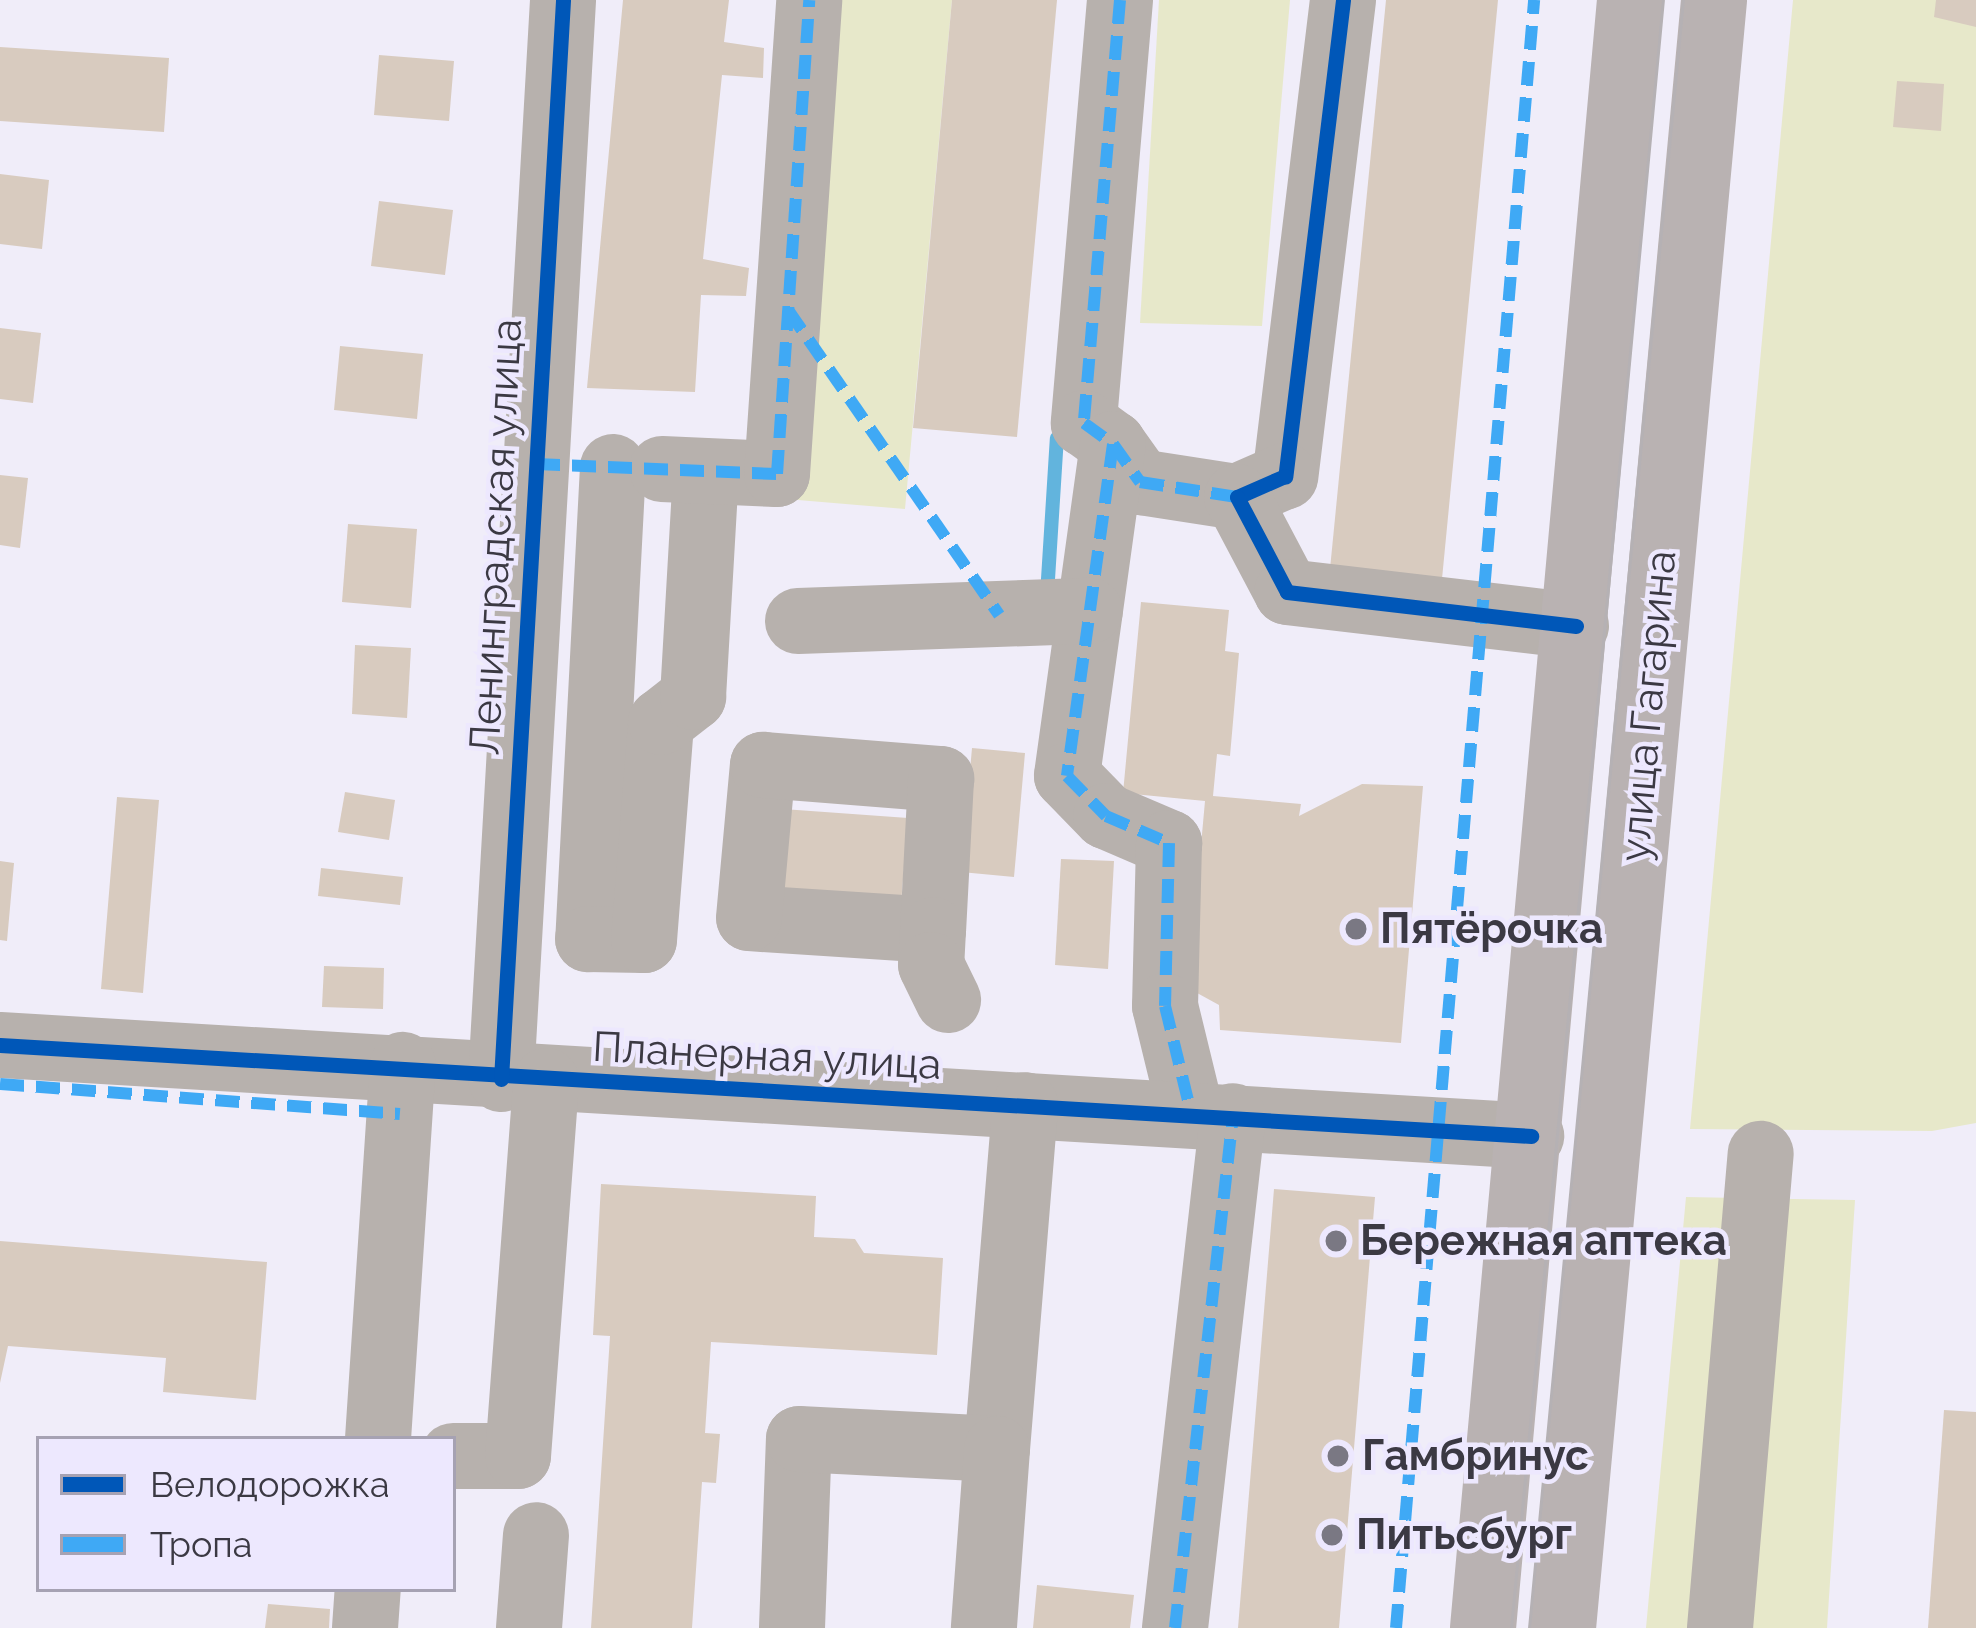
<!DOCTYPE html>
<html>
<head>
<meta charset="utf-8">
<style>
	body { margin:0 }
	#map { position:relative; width:1976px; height:1628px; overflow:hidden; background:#f0edf9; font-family:Raleway,sans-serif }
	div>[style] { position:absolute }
	.green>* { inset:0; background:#e7e8ca }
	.stream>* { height:14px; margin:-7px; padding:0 7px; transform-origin:7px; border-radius:7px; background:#62b4dd }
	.building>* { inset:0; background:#d8cbbf }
	.minor>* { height:66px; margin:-33px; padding:0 33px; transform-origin:33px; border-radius:33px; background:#b7b1ad }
	.major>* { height:66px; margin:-33px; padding:0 33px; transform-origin:33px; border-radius:33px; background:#b9b2b2 }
	.tram>* { height:3px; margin:-1.5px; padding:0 1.5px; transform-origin:1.5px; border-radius:1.5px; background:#b5b1b4 }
	.quiet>* { height:12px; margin-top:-6px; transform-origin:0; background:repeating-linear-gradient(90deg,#3fa9f5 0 24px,transparent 0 36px) }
	.cycleway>* { height:15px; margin:-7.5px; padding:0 7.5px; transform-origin:7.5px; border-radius:7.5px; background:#0057b8 }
	.dots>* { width:33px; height:33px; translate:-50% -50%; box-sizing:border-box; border:6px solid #ede8fe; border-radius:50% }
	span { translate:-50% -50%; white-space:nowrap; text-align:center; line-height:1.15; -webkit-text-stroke:9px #ede8fe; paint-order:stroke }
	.street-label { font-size:42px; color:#3b3943 }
	.poi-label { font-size:42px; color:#3b3943; font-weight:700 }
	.left { translate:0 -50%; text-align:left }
	.legend { position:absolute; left:36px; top:1436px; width:420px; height:156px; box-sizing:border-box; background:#ede8fe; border:3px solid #a6a2b3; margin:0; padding:15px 21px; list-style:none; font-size:36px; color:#3b3943 }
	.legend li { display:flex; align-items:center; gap:24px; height:60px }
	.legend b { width:60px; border:3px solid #a6a2b3 }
</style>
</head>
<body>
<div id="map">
	<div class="green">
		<div style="clip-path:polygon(829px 0,952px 0,905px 509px,786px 499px)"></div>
		<div style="clip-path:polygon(1159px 0,1290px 0,1262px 326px,1140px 323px)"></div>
		<div style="clip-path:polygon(1793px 0,1976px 0,1976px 1123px,1932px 1131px,1690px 1129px)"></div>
		<div style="clip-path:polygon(1686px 1197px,1855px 1200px,1827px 1628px,1646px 1628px)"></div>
	</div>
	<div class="stream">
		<div style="left:1047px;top:595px;width:157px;rotate:-86.4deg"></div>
	</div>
	<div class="building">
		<div style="clip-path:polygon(623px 0,729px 0,724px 42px,764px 48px,763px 78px,722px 75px,703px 259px,749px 268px,746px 296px,701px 295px,695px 392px,587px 388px)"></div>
		<div style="clip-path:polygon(952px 0,1057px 0,1017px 437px,913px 428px)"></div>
		<div style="clip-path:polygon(1386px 0,1498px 0,1442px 579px,1330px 569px)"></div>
		<div style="clip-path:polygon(1936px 0,1976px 0,1976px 27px,1934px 17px)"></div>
		<div style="clip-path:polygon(0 47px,169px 58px,164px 132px,0 121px)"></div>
		<div style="clip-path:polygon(379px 55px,454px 61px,449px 121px,374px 115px)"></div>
		<div style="clip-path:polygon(1897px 81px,1944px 84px,1941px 131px,1893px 127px)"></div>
		<div style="clip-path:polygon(0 174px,49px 180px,42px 249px,0 244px)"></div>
		<div style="clip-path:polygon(379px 201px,453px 210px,445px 275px,371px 266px)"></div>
		<div style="clip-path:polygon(0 328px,41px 333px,33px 403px,0 399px)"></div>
		<div style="clip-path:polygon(340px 346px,423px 354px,417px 419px,334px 410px)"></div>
		<div style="clip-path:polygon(0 475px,28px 478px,20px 548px,0 545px)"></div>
		<div style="clip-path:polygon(348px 524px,417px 529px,411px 608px,342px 602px)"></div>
		<div style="clip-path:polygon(1141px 602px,1229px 610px,1225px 651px,1239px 653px,1230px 756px,1217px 754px,1213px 796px,1301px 804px,1299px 816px,1362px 784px,1423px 786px,1401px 1043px,1220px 1030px,1219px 1005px,1188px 988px,1205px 801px,1123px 793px)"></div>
		<div style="clip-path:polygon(355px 645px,411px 648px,407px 718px,352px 714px)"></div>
		<div style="clip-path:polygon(972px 748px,1025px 753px,1014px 877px,961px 872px)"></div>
		<div style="clip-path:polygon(345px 792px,395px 800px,389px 840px,338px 832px)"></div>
		<div style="clip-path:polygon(117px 797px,159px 800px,143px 993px,101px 989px)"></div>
		<div style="clip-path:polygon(783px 809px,908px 818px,901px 904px,776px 895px)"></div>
		<div style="clip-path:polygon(1061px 859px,1114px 861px,1108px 969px,1055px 965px)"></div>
		<div style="clip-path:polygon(0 861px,14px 863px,7px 941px,0 940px)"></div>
		<div style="clip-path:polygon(321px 868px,403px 877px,400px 905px,318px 896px)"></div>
		<div style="clip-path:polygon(324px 966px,384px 968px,383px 1009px,322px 1007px)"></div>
		<div style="clip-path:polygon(601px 1184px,816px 1196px,814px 1237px,855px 1239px,864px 1253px,943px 1258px,937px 1355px,711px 1342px,705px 1433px,720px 1434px,716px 1483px,702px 1482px,692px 1628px,591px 1628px,610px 1336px,593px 1335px)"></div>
		<div style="clip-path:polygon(1274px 1189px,1375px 1197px,1339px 1628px,1238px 1628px)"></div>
		<div style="clip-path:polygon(0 1241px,267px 1262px,256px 1400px,163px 1392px,166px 1358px,8px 1346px,0 1383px)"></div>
		<div style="clip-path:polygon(1944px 1410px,1976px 1412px,1976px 1628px,1928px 1628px)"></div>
		<div style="clip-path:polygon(1037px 1585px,1134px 1595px,1130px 1628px,1033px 1628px)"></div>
		<div style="clip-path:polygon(268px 1604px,330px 1609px,329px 1628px,265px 1628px)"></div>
	</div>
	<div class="minor">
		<div style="left:1120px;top:0;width:425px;rotate:94.9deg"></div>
		<div style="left:1084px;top:423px;width:36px;rotate:36deg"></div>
		<div style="left:1113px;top:444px;width:47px;rotate:54.6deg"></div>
		<div style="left:1140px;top:482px;width:98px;rotate:8.8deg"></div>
		<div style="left:1343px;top:0;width:480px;rotate:96.9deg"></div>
		<div style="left:1285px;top:476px;width:52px;rotate:156.4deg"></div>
		<div style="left:1237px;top:497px;width:107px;rotate:62.2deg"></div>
		<div style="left:1287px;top:592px;width:291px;rotate:6.7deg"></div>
		<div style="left:1113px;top:444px;width:335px;rotate:97.9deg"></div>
		<div style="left:1067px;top:776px;width:56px;rotate:45.7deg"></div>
		<div style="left:1106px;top:816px;width:69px;rotate:23.2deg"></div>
		<div style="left:1169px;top:843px;width:163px;rotate:91.4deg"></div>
		<div style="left:1165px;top:1006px;width:110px;rotate:76.3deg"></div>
		<div style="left:613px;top:467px;width:473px;rotate:93deg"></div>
		<div style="left:588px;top:939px;width:56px;rotate:1deg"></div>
		<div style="left:644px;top:940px;width:219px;rotate:-85.5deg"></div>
		<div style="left:661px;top:722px;width:41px;rotate:-38deg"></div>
		<div style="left:693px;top:697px;width:226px;rotate:-86.7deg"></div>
		<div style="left:662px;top:469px;width:115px;rotate:2.5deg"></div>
		<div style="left:777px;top:474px;width:475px;rotate:-86.1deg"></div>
		<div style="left:798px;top:621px;width:292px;rotate:-2deg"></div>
		<div style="left:933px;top:930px;width:184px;rotate:-176.3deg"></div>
		<div style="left:749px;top:918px;width:154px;rotate:-84.8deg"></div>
		<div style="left:763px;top:765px;width:179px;rotate:4.5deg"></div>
		<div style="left:941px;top:779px;width:151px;rotate:93deg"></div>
		<div style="left:933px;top:930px;width:35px;rotate:93deg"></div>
		<div style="left:931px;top:965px;width:39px;rotate:64deg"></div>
		<div style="left:0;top:1045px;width:1534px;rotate:3.4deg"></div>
		<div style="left:501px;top:1079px;width:1081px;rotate:-86.71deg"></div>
		<div style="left:378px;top:1439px;width:375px;rotate:-86.2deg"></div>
		<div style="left:997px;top:1449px;width:345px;rotate:-85.3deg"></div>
		<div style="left:453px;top:1456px;width:65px"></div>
		<div style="left:518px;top:1456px;width:376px;rotate:-85.7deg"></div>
		<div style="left:365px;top:1628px;width:39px;rotate:-86deg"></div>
		<div style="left:529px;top:1628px;width:93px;rotate:-85.7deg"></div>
		<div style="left:792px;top:1628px;width:189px;rotate:-87.9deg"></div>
		<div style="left:799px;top:1439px;width:198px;rotate:2.9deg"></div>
		<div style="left:997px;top:1449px;width:179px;rotate:94.2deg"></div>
		<div style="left:1175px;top:1628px;width:515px;rotate:-83.54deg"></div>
		<div style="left:1720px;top:1628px;width:476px;rotate:-85.1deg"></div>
	</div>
	<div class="major">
		<div style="left:1483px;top:1628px;width:1635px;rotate:-84.84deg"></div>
		<div style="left:1563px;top:1628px;width:1635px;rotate:-84.7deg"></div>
	</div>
	<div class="tram">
		<div style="left:1511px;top:1628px;width:1635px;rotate:-84.67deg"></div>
		<div style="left:1529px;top:1628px;width:1635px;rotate:-84.6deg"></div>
	</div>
	<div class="quiet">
		<div style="left:1120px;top:0;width:425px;rotate:94.9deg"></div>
		<div style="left:1084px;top:423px;width:36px;rotate:36deg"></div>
		<div style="left:1113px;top:444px;width:47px;rotate:54.6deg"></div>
		<div style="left:1140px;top:482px;width:98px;rotate:8.8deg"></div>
		<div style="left:788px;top:310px;width:371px;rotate:55.3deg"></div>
		<div style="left:1113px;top:444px;width:335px;rotate:97.9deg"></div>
		<div style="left:1067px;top:776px;width:56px;rotate:45.7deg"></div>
		<div style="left:1106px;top:816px;width:69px;rotate:23.2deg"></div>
		<div style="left:1169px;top:843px;width:163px;rotate:91.4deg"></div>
		<div style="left:1165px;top:1006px;width:110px;rotate:76.3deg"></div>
		<div style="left:536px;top:464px;width:241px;rotate:2.4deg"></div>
		<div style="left:777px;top:474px;width:475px;rotate:-86.1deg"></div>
		<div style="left:0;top:1084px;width:401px;rotate:4.3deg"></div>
		<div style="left:1175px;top:1628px;width:515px;rotate:-83.54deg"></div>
		<div style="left:1396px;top:1628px;width:1634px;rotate:-85.15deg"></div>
	</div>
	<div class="cycleway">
		<div style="left:1343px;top:0;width:480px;rotate:96.9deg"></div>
		<div style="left:1285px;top:476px;width:52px;rotate:156.4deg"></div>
		<div style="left:1237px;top:497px;width:107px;rotate:62.2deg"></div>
		<div style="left:1287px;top:592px;width:291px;rotate:6.7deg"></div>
		<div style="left:0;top:1045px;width:1534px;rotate:3.4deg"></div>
		<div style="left:501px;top:1079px;width:1081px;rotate:-86.71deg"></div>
	</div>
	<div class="dots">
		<div style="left:1356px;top:929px;background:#7a7883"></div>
		<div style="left:1336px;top:1241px;background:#7a7883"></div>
		<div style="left:1338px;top:1456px;background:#7a7883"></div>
		<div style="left:1332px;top:1535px;background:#7a7883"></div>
	</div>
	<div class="street-label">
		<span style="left:496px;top:537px;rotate:-87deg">Ленинградская улица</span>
		<span style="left:1648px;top:706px;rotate:-85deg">улица Гагарина</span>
		<span style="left:767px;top:1056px;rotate:3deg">Планерная улица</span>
	</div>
	<div class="poi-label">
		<span class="left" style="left:1380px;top:929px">Пятёрочка</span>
		<span class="left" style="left:1360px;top:1241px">Бережная аптека</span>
		<span class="left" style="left:1362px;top:1456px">Гамбринус</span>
		<span class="left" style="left:1356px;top:1535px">Питьсбург</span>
	</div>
	<ul class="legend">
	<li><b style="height:15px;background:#0057b8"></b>Велодорожка</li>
	<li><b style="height:15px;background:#3fa9f5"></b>Тропа</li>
	</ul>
</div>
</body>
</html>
